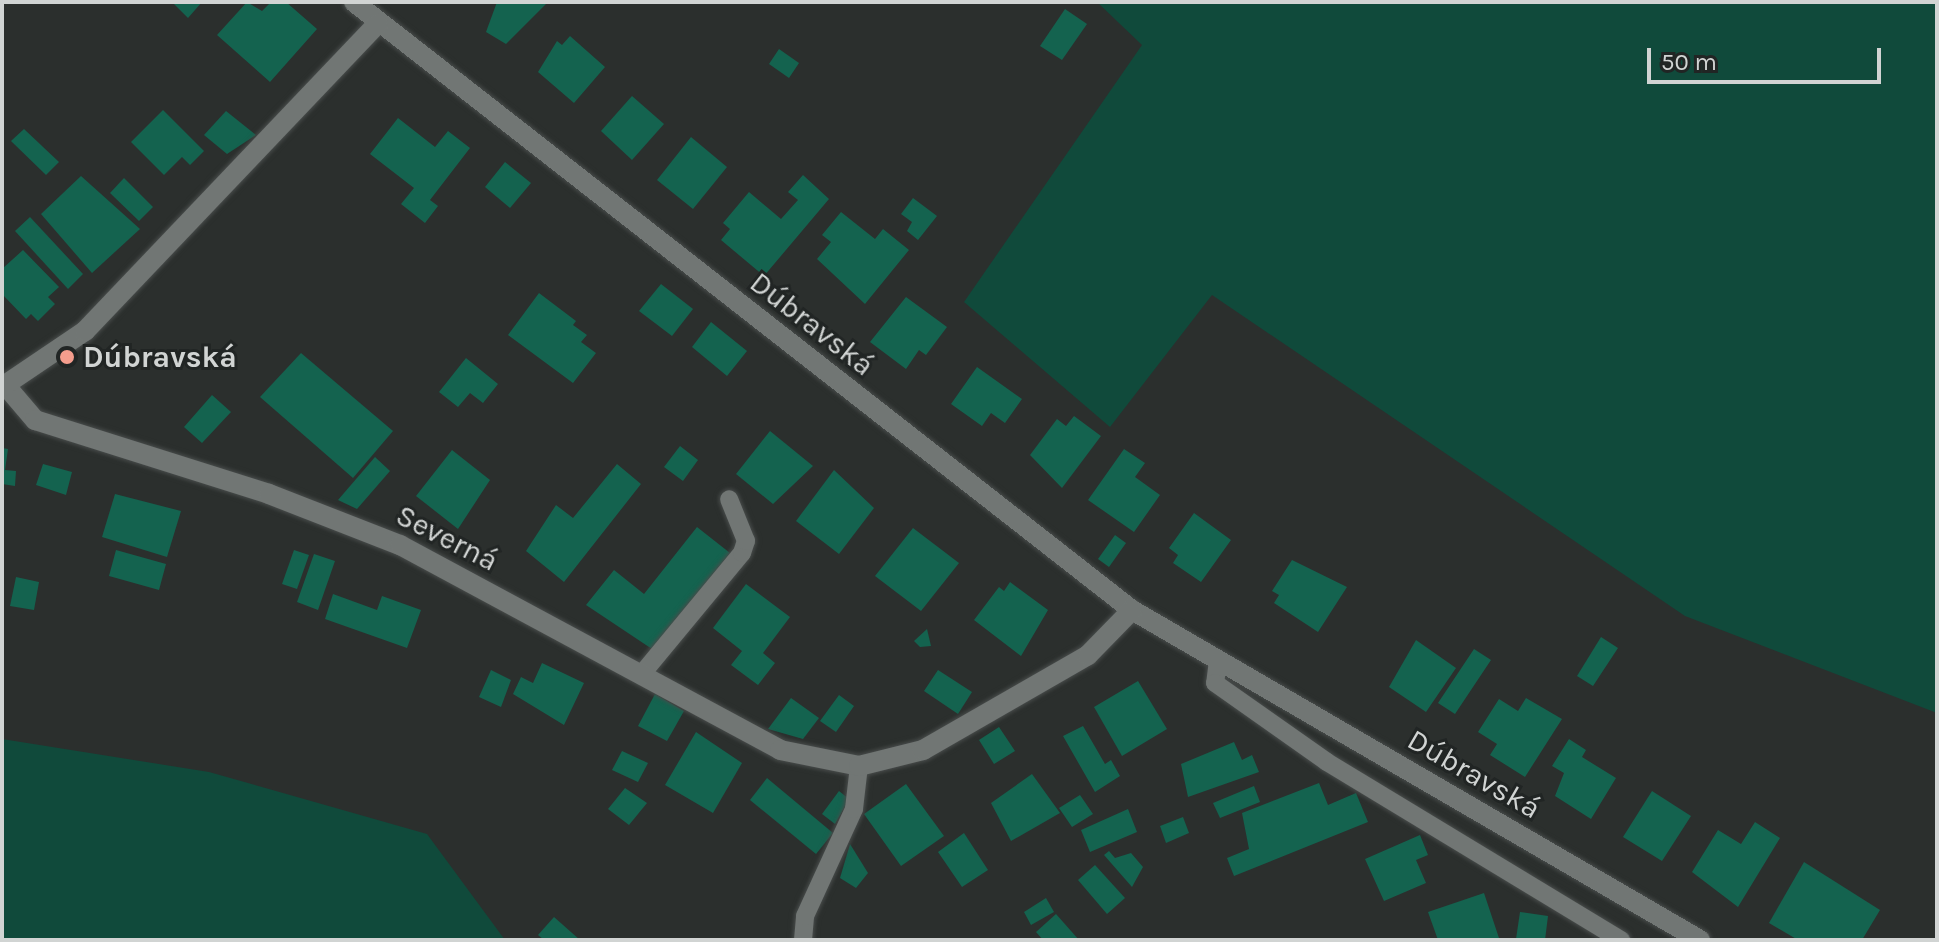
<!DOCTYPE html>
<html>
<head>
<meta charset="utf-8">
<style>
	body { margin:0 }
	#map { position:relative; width:1939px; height:942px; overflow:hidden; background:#2b2f2d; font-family:Karla,sans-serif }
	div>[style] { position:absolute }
	.green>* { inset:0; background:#104a3b }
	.building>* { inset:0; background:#14634f }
	.roads { filter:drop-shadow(0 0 2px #484c4b) drop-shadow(0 0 2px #484c4b) }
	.lane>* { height:18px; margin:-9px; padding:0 9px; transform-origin:9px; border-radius:9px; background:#717674 }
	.street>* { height:20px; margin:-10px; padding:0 10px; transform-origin:10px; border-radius:10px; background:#717674 }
	.dots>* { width:22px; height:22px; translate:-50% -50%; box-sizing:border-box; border:4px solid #212524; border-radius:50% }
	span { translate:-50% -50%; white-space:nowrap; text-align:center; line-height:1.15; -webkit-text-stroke:6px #212524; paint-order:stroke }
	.street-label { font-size:30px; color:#d1d4d3 }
	.poi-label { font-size:30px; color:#d1d4d3; font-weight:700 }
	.left { translate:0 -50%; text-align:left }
	.frame { position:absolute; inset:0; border:4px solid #d1d4d3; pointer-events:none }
	.scale { position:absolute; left:1647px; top:48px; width:234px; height:36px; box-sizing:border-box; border:4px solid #d1d4d3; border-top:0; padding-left:10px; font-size:24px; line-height:28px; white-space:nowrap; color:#d1d4d3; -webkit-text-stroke:6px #212524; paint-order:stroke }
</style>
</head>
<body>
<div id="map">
	<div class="green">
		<div style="clip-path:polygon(1097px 2px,1937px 2px,1937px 713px,1685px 616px,1212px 295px,1110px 427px,964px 302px,1142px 45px)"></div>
		<div style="clip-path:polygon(2px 739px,209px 772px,427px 834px,505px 940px,2px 940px)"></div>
	</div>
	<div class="building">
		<div style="clip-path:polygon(172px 2px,202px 2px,188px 18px)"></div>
		<div style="clip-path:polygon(247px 2px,262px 11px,271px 2px,286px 2px,317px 29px,270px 82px,217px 35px)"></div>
		<div style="clip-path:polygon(497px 2px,548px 2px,506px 44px,486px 32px)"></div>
		<div style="clip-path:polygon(1065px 9px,1087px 24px,1062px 60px,1040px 46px)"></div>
		<div style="clip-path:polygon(570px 36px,605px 67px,574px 103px,538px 72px,557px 41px,562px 45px)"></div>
		<div style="clip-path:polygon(779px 49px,799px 63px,789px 78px,769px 64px)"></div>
		<div style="clip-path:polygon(632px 96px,664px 124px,632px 160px,601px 131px)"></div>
		<div style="clip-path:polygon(163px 110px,204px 151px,190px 165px,182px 157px,164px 175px,131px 142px)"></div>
		<div style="clip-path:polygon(226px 111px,256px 135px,227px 154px,204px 135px)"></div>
		<div style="clip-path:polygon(398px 118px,435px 147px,448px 131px,470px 148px,430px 200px,438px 206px,425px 223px,401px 204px,414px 188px,370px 154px)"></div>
		<div style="clip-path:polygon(24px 129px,59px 162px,46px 175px,11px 141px)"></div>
		<div style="clip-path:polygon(691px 137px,727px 167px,693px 209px,657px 180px)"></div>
		<div style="clip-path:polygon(505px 162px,531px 183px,510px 208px,485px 187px)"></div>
		<div style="clip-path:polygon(803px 175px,829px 199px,764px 276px,721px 240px,730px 229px,723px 223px,749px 192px,781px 219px,798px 200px,788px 192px)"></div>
		<div style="clip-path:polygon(81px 176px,140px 229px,92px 273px,41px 214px)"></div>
		<div style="clip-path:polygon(124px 178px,153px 207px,139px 221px,110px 193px)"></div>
		<div style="clip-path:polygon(913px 198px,937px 216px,918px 240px,907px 231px,912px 222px,901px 214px)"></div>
		<div style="clip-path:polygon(841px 212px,875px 239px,883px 229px,909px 250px,865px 304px,817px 259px,831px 242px,822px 235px)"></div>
		<div style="clip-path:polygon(30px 217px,83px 274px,68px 289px,15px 231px)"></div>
		<div style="clip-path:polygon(23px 250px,59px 287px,48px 297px,55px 304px,38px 321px,31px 314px,26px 319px,2px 294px,2px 269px)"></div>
		<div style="clip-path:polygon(661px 284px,693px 309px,672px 336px,639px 311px)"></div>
		<div style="clip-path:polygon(539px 293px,576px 321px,573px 325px,587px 335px,581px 342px,596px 353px,573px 383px,508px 335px)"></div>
		<div style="clip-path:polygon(906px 297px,947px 327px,926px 355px,919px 350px,906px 369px,870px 342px)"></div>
		<div style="clip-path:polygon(711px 322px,747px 351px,727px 376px,692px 347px)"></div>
		<div style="clip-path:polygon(301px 353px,393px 431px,353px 478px,260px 397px)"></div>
		<div style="clip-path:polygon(466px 358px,498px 384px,483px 403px,470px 393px,458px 407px,439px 392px)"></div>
		<div style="clip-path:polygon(977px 367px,1022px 399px,1005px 423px,991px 413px,982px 426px,951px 404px)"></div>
		<div style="clip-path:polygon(212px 395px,231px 412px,202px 443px,184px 427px)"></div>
		<div style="clip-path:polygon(1074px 416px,1101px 436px,1062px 488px,1030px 455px,1057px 419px,1066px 426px)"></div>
		<div style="clip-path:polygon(770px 431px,813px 466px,773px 504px,736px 474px)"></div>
		<div style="clip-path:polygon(680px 446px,698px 460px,683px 481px,664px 467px)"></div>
		<div style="clip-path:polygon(2px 448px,8px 449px,5px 470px,16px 471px,15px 486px,2px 484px)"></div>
		<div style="clip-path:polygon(1124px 449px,1145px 463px,1135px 477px,1160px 495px,1134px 532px,1088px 500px)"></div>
		<div style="clip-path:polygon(452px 450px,490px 480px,458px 529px,416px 496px)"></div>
		<div style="clip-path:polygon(375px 457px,390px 471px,357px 509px,338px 500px)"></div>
		<div style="clip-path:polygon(43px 464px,72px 472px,66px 495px,36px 485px)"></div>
		<div style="clip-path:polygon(617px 464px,641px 484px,564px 582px,526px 551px,556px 505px,573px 518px)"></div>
		<div style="clip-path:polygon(834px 470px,874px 508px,839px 554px,796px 521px)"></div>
		<div style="clip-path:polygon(115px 494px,181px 511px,167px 557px,102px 537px)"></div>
		<div style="clip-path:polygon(1194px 513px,1231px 540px,1201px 582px,1173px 563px,1178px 555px,1169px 548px)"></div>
		<div style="clip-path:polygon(697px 527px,730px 553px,652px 649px,586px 605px,614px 570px,644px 594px)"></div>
		<div style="clip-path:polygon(913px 528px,959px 563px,921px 611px,875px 576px)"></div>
		<div style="clip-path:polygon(1115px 535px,1126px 543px,1109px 567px,1098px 559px)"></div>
		<div style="clip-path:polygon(116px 550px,166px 564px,159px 590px,109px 576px)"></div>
		<div style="clip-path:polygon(294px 550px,309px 555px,297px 589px,282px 584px)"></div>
		<div style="clip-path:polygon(314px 554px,335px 561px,318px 610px,297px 602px)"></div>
		<div style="clip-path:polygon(1292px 560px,1347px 587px,1318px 632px,1274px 603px,1279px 595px,1272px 591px)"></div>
		<div style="clip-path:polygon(16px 577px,39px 582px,34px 610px,10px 606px)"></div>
		<div style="clip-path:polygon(1010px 582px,1048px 610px,1021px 656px,974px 620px,999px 587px,1004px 591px)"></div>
		<div style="clip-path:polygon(746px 584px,790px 617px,763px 653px,775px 663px,758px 685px,731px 665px,742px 651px,713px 628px)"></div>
		<div style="clip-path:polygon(333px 594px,377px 610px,382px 596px,421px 610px,407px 648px,325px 619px)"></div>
		<div style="clip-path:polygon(927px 629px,931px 646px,920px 647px,914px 641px)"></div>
		<div style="clip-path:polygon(1601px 637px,1618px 648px,1593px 686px,1577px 676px)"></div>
		<div style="clip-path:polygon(1416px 640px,1456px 668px,1426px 712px,1389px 687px)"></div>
		<div style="clip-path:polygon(1474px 649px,1491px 660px,1455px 714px,1438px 703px)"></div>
		<div style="clip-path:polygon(542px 663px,584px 683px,564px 725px,513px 694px,521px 677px,533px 683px)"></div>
		<div style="clip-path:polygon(491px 670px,511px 680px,501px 707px,479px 697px)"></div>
		<div style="clip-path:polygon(938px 670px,972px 692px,958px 714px,924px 691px)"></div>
		<div style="clip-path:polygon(1138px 681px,1167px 729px,1122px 756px,1094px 707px)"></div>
		<div style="clip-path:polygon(655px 694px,684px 711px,667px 741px,638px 726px)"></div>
		<div style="clip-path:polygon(839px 695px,854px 706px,836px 732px,820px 721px)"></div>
		<div style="clip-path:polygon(791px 698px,819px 718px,803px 739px,768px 729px)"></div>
		<div style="clip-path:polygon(1526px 698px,1562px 719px,1525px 777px,1490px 755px,1497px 744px,1478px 732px,1499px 699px,1518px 711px)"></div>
		<div style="clip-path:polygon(1083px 726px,1105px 764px,1111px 760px,1120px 776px,1095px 792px,1063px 736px)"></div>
		<div style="clip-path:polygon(999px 727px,1015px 751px,994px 764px,979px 740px)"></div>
		<div style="clip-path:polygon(696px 732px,742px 763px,713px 813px,665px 785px)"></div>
		<div style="clip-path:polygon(1569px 739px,1586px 750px,1582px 757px,1616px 778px,1591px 819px,1555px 796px,1564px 773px,1552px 766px)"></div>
		<div style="clip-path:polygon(1234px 742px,1242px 760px,1252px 755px,1259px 772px,1188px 797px,1181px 764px)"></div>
		<div style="clip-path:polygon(622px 751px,648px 763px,638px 782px,612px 770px)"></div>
		<div style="clip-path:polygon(1032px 774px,1060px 813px,1011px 841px,991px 803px)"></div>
		<div style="clip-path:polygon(767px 778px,833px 833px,816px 854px,750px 800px)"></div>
		<div style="clip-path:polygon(1319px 783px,1328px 805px,1356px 793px,1368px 822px,1234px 876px,1227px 858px,1249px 849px,1242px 813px)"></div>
		<div style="clip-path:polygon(906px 784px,944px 836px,901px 866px,864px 814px)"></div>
		<div style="clip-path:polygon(1254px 786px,1260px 802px,1220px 818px,1213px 803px)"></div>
		<div style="clip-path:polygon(625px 788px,647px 803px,629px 825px,608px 809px)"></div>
		<div style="clip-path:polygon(839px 791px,849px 799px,835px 824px,822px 814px)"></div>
		<div style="clip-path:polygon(1652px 791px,1691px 816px,1662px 861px,1623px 837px)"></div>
		<div style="clip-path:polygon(1080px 795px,1093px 814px,1072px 827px,1059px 808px)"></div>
		<div style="clip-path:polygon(1128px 809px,1137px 832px,1090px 852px,1081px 830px)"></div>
		<div style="clip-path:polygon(1183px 817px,1189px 833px,1166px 843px,1160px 826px)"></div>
		<div style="clip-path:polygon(1755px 822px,1780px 838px,1738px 907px,1692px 872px,1718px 830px,1741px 844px)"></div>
		<div style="clip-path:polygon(964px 833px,988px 870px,962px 887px,938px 852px)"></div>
		<div style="clip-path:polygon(1420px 835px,1428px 855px,1416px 860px,1426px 883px,1384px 901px,1365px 859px)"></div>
		<div style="clip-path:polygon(850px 844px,868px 873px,856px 888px,840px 878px)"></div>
		<div style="clip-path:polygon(1109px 851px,1115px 858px,1131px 853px,1143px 867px,1132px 887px,1104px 855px)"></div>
		<div style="clip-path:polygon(1804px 862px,1880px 910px,1862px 940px,1798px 940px,1769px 923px)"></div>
		<div style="clip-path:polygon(1095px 865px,1125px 898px,1107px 914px,1078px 880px)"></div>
		<div style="clip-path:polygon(1484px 893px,1499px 938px,1438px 940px,1428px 912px)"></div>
		<div style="clip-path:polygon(1046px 898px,1054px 912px,1031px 925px,1024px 912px)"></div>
		<div style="clip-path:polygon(1520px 912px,1548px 916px,1545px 940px,1516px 939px)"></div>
		<div style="clip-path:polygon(1056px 914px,1079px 940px,1043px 940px,1036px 932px)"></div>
		<div style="clip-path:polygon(554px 917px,580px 940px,544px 940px,538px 935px)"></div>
	</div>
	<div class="roads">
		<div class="lane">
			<div style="left:1218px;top:660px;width:23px;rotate:97deg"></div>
			<div style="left:1215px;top:683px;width:137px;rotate:35.2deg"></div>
			<div style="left:1327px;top:762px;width:344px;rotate:31.2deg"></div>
			<div style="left:641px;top:675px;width:158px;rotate:-50.4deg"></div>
			<div style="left:742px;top:553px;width:13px;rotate:-72deg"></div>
			<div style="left:746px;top:541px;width:45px;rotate:-112deg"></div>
			<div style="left:803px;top:940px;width:24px;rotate:-85deg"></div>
			<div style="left:805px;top:916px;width:118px;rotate:-65.4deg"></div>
			<div style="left:854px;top:809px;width:43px;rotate:-83.4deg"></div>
		</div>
		<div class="street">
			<div style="left:354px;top:2px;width:987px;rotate:38.01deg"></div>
			<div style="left:1132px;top:610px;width:657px;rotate:30.16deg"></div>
			<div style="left:6px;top:386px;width:45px;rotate:49.5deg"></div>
			<div style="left:35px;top:420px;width:245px;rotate:17.5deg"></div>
			<div style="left:269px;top:494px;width:141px;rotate:21.3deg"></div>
			<div style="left:400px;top:545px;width:432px;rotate:28.3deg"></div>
			<div style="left:780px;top:750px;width:81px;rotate:11.4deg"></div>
			<div style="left:859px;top:766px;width:66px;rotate:-14deg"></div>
			<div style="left:923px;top:750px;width:190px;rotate:-29.9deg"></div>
			<div style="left:1088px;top:655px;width:63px;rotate:-45.6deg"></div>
			<div style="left:2px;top:387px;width:100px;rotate:-34deg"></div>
			<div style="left:85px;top:331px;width:424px;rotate:-46.4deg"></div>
		</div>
	</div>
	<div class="dots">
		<div style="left:67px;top:357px;background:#f49d8d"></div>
	</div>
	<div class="street-label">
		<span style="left:812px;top:324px;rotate:38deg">Dúbravská</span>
		<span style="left:447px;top:538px;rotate:27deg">Severná</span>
		<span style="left:1474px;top:774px;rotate:30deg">Dúbravská</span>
	</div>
	<div class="poi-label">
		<span class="left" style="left:83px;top:357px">Dúbravská</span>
	</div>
	<div class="frame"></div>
	<div class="scale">50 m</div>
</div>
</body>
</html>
